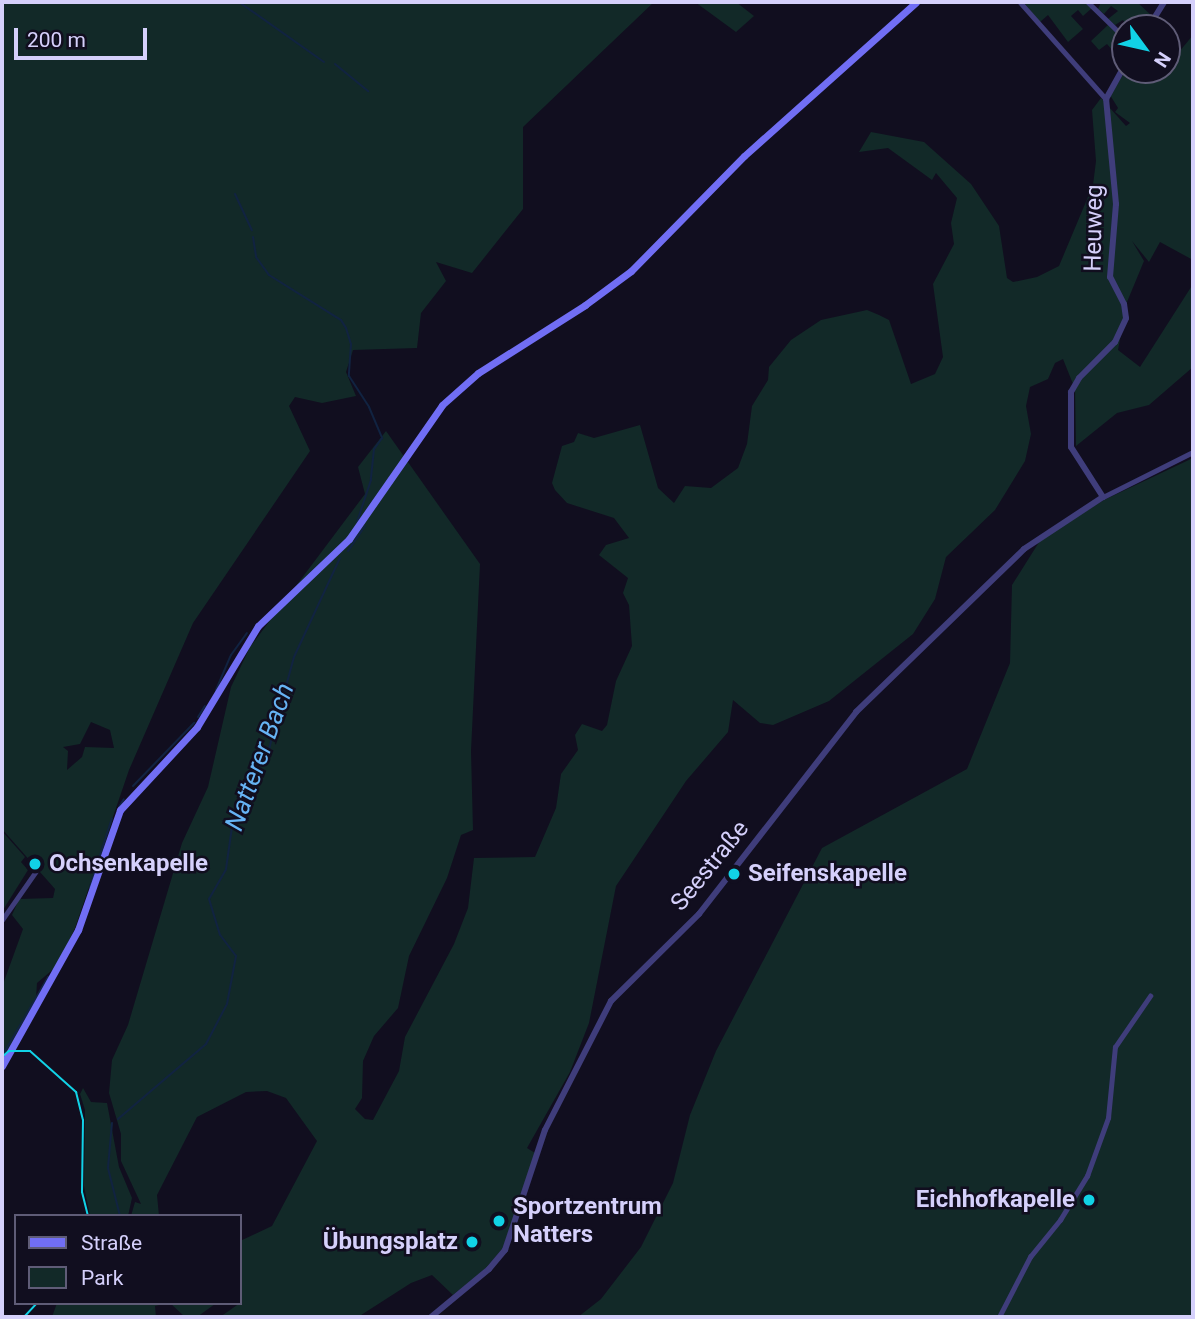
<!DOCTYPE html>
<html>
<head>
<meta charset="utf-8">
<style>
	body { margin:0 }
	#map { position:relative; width:1195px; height:1319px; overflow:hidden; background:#110e1f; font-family:Roboto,sans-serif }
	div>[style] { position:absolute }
	.green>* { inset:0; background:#122928 }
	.stream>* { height:2px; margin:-1px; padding:0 1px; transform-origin:1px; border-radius:1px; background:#112341 }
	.minor>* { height:4.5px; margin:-2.25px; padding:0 2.25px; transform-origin:2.25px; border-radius:2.25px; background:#3f3d7b }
	.tertiary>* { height:6px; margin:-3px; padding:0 3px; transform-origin:3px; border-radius:3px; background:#3f3d7b }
	.secondary>* { height:7px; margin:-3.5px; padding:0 3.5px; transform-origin:3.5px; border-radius:3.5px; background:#716ef4 }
	.tram>* { height:2px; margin:-1px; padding:0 1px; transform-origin:1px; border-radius:1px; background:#11d2e6 }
	.dots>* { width:19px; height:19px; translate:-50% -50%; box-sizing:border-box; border:4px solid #110e1f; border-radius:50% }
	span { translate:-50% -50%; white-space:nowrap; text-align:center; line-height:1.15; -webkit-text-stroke:5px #110e1f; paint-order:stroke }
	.street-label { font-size:24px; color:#d5d0fb }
	.poi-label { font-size:24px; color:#d5d0fb; font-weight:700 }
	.left { translate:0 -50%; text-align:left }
	.right { translate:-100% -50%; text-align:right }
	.water-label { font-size:26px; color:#66b3f4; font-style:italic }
	.frame { position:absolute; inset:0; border:4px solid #d5d0fb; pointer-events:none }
	.legend { position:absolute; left:14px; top:1214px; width:228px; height:91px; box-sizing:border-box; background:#110e1f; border:2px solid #5f5c77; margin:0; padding:9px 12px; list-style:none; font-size:21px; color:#d5d0fb }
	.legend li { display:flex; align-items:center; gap:14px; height:35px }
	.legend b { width:35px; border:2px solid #5f5c77 }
	.north { position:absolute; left:1111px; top:14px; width:70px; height:70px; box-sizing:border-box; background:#110e1f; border:2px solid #5f5c77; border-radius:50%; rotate:123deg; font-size:19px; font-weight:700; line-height:28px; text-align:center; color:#d5d0fb }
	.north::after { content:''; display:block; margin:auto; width:24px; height:32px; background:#11d2e6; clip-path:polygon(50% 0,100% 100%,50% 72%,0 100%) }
	.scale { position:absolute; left:14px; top:28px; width:133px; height:32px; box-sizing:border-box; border:4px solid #d5d0fb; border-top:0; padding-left:9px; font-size:21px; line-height:24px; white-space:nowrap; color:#d5d0fb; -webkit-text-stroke:5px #110e1f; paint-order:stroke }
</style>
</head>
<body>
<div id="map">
	<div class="green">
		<div style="clip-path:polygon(evenodd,2px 2px,654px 2px,523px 127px,523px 209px,472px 273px,436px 262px,446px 281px,421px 313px,417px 348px,353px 350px,346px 372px,356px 396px,322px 403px,295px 397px,289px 406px,310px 451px,193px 623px,129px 770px,75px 928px,57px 966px,37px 983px,36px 998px,2px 1061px,2px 987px,23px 929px,12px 915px,19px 899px,53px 898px,55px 889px,2px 829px,2px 2px,91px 722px,110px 730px,114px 748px,85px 747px,82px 757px,67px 770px,68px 751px,63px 747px,80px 744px,91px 722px)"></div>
		<div style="clip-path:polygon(695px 2px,736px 2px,754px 16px,736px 32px)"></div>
		<div style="clip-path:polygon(1086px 2px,1092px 8px,1083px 16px,1078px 10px,1071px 16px,1083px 29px,1068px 42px,1048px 15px,1040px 22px,1025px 4px)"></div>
		<div style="clip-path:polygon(1101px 2px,1137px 2px,1152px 16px,1146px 25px,1146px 19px,1138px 15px,1133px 23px,1142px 28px,1128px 28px,1123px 20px,1115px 25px,1108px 19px,1118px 11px,1111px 6px,1104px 14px,1098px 9px)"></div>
		<div style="clip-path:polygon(1109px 24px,1125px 40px,1125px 60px,1120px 68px,1119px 58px,1107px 44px,1099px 50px,1091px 41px)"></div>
		<div style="clip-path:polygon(1193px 35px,1193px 260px,1160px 242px,1149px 262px,1132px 241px,1144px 261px,1127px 302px,1118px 350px,1140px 367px,1193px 284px,1193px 367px,1149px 405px,1117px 413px,1076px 446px,1075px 389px,1063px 359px,1055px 363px,1048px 379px,1030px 387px,1026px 406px,1031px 434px,1025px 461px,995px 510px,946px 557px,935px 599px,913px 634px,829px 701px,773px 725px,760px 723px,733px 700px,728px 732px,686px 781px,616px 886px,589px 1023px,570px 1072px,527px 1148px,535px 1153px,503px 1248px,485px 1269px,453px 1295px,432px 1275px,411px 1283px,358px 1317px,220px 1317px,240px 1303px,240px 1241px,272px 1226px,317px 1141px,286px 1098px,267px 1091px,246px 1092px,197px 1117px,157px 1195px,159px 1216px,131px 1216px,135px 1202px,141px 1204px,121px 1161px,121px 1134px,109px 1093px,112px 1060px,128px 1025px,182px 843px,208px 787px,231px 687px,250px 647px,365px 494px,358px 467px,386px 431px,480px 564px,471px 751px,473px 830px,461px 835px,447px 878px,409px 956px,398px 1008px,374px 1036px,363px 1061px,362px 1098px,355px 1109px,365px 1119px,373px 1120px,399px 1071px,405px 1037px,454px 944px,468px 908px,474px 858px,535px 857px,556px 808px,561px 774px,578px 750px,575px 735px,582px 724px,602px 731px,607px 725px,616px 681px,632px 646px,629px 605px,623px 593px,628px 578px,599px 555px,606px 545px,629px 538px,614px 518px,567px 503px,555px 490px,552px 483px,562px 446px,574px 442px,578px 433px,594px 438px,640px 425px,658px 488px,674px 503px,685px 486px,711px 488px,738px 468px,747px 444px,752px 406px,768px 380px,769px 367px,791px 340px,821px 320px,867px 310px,879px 315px,889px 320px,911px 384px,935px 374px,943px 357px,933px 284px,954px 244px,951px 223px,957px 198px,936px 173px,932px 180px,888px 148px,859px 152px,871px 132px,924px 142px,971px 184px,999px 226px,1007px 278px,1013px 282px,1037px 277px,1059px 266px,1093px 185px,1096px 161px,1092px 110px,1101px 98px,1126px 126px,1130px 123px,1115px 112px,1118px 108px,1110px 95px,1124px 73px,1128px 75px,1130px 70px,1144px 80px,1150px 70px,1167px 70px,1167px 61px,1170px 63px)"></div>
		<div style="clip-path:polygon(1193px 458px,1193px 1317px,578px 1317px,601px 1299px,641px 1247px,673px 1183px,690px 1115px,716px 1051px,822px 848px,967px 769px,1010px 663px,1012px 585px,1041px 539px,1104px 500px)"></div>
		<div style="clip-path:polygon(2px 831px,25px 857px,21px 862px,28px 870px,3px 910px)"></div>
		<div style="clip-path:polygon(83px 1088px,91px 1102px,107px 1103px,119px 1167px,132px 1198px,128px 1216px,90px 1216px,84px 1186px,85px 1110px,80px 1094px)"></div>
		<div style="clip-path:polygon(57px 1303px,164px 1303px,164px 1304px,155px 1306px,156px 1317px,52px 1317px)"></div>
		<div style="clip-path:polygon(170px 1303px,225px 1303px,215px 1304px,197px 1317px,185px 1317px)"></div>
	</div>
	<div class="stream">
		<div style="left:239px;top:2px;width:104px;rotate:35.2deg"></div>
		<div style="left:335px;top:64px;width:43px;rotate:39.3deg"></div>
		<div style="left:235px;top:194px;width:40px;rotate:65deg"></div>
		<div style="left:253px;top:237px;width:20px;rotate:81deg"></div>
		<div style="left:256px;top:257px;width:22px;rotate:54deg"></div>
		<div style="left:269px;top:275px;width:85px;rotate:32deg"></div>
		<div style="left:341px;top:320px;width:9px;rotate:58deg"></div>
		<div style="left:346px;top:328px;width:17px;rotate:73deg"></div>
		<div style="left:351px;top:344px;width:32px;rotate:94deg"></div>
		<div style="left:349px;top:376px;width:37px;rotate:57deg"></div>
		<div style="left:369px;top:407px;width:34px;rotate:67deg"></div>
		<div style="left:382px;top:438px;width:14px;rotate:126deg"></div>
		<div style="left:374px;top:449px;width:31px;rotate:96deg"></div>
		<div style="left:371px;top:480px;width:44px;rotate:108.4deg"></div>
		<div style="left:348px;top:551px;width:30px;rotate:-56deg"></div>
		<div style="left:216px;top:690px;width:38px;rotate:-67deg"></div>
		<div style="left:231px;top:655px;width:27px;rotate:-54deg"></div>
		<div style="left:198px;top:717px;width:13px;rotate:-58deg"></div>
		<div style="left:133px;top:786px;width:88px;rotate:-45.9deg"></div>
		<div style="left:119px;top:807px;width:9px;rotate:-58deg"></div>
		<div style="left:90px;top:887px;width:72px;rotate:-72.3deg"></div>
		<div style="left:4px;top:1053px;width:88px;rotate:-59.9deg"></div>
		<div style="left:118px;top:1119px;width:116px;rotate:-40.4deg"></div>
		<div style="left:206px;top:1044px;width:45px;rotate:-62.3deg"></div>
		<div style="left:227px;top:1004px;width:49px;rotate:-79.4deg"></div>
		<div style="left:236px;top:956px;width:26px;rotate:-127deg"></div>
		<div style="left:220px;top:935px;width:38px;rotate:-107deg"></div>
		<div style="left:209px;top:899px;width:34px;rotate:-60deg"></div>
		<div style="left:226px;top:869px;width:49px;rotate:-81.9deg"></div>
		<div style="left:233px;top:820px;width:80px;rotate:-63.1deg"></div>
		<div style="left:269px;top:749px;width:95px;rotate:-74.8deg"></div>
		<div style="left:294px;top:657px;width:109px;rotate:-65.1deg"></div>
		<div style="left:112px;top:1123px;width:45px;rotate:95.1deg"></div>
		<div style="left:108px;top:1168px;width:49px;rotate:76deg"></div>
	</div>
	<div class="minor">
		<div style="left:1020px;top:2px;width:130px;rotate:48.4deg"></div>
		<div style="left:1088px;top:2px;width:52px;rotate:44.2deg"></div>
		<div style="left:1103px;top:497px;width:101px;rotate:-26.6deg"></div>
		<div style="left:2px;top:920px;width:65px;rotate:-55.1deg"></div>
		<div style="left:999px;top:1317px;width:68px;rotate:-62.7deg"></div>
		<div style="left:1030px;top:1257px;width:48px;rotate:-51deg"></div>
		<div style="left:1060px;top:1220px;width:52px;rotate:-58.5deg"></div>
		<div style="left:1087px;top:1176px;width:62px;rotate:-70.1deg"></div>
		<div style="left:1108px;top:1118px;width:71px;rotate:-84.4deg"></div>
		<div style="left:1115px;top:1047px;width:62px;rotate:-55.5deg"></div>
	</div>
	<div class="tertiary">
		<div style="left:1148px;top:28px;width:31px;rotate:-58deg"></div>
		<div style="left:431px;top:1317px;width:75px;rotate:-39.6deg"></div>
		<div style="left:489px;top:1269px;width:25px;rotate:-50deg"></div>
		<div style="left:505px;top:1250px;width:126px;rotate:-71.6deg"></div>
		<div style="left:545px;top:1130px;width:145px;rotate:-62.9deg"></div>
		<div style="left:611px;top:1001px;width:124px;rotate:-44.7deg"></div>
		<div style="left:699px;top:914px;width:256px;rotate:-52.1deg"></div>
		<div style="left:856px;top:712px;width:234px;rotate:-44.1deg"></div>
		<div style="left:1024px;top:549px;width:95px;rotate:-33.4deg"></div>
		<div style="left:1103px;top:497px;width:59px;rotate:-122.6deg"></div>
		<div style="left:1071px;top:447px;width:55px;rotate:-90deg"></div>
		<div style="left:1071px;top:392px;width:16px;rotate:-60deg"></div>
		<div style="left:1079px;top:378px;width:51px;rotate:-45deg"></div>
		<div style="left:1115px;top:342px;width:26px;rotate:-65deg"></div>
		<div style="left:1126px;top:318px;width:14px;rotate:-98deg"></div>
		<div style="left:1124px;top:304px;width:30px;rotate:-117deg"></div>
		<div style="left:1110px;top:277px;width:73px;rotate:-85.3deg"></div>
		<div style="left:1116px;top:204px;width:105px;rotate:-95.4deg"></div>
		<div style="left:1106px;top:99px;width:39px;rotate:-61deg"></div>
	</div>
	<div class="secondary">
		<div style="left:2px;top:1066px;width:156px;rotate:-60.8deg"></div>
		<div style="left:78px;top:930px;width:127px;rotate:-70.7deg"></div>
		<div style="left:120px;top:810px;width:113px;rotate:-47.1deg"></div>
		<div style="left:197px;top:727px;width:118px;rotate:-58.9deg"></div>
		<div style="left:258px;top:626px;width:126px;rotate:-43.7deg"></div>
		<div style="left:349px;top:539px;width:163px;rotate:-55.2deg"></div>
		<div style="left:442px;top:405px;width:48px;rotate:-41.6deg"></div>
		<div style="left:478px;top:373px;width:127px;rotate:-32.4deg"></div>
		<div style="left:585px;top:305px;width:57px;rotate:-36.5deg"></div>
		<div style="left:631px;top:271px;width:161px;rotate:-45.5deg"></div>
		<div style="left:744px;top:156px;width:231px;rotate:-41.8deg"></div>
	</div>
	<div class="tram">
		<div style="left:2px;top:1057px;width:9px;rotate:-41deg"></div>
		<div style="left:9px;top:1051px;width:21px"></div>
		<div style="left:30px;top:1051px;width:62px;rotate:41.7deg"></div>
		<div style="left:76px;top:1092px;width:29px;rotate:76deg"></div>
		<div style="left:83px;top:1120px;width:72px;rotate:90.8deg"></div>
		<div style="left:82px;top:1192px;width:25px;rotate:76deg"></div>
		<div style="left:24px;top:1317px;width:19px;rotate:-47deg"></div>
	</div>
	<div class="dots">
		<div style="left:35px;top:864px;background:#11d2e6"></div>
		<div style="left:734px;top:874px;background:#11d2e6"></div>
		<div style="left:1089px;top:1200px;background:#11d2e6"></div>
		<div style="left:499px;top:1221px;background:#11d2e6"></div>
		<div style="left:472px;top:1242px;background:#11d2e6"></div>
	</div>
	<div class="street-label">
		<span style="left:1094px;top:228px;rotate:-89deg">Heuweg</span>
		<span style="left:710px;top:866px;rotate:-51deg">Seestraße</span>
	</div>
	<div class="poi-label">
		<span class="left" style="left:49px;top:864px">Ochsenkapelle</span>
		<span class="left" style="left:748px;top:874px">Seifenskapelle</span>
		<span class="right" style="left:1075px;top:1200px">Eichhofkapelle</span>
		<span class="left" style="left:513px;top:1221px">Sportzentrum<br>Natters</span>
		<span class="right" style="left:458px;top:1242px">Übungsplatz</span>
	</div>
	<div class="water-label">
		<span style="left:260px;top:757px;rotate:-70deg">Natterer Bach</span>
	</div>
	<div class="frame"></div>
	<ul class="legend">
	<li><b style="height:9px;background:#716ef4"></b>Straße</li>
	<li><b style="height:19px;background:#122928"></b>Park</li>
	</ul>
	<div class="north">N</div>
	<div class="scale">200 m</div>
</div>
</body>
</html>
